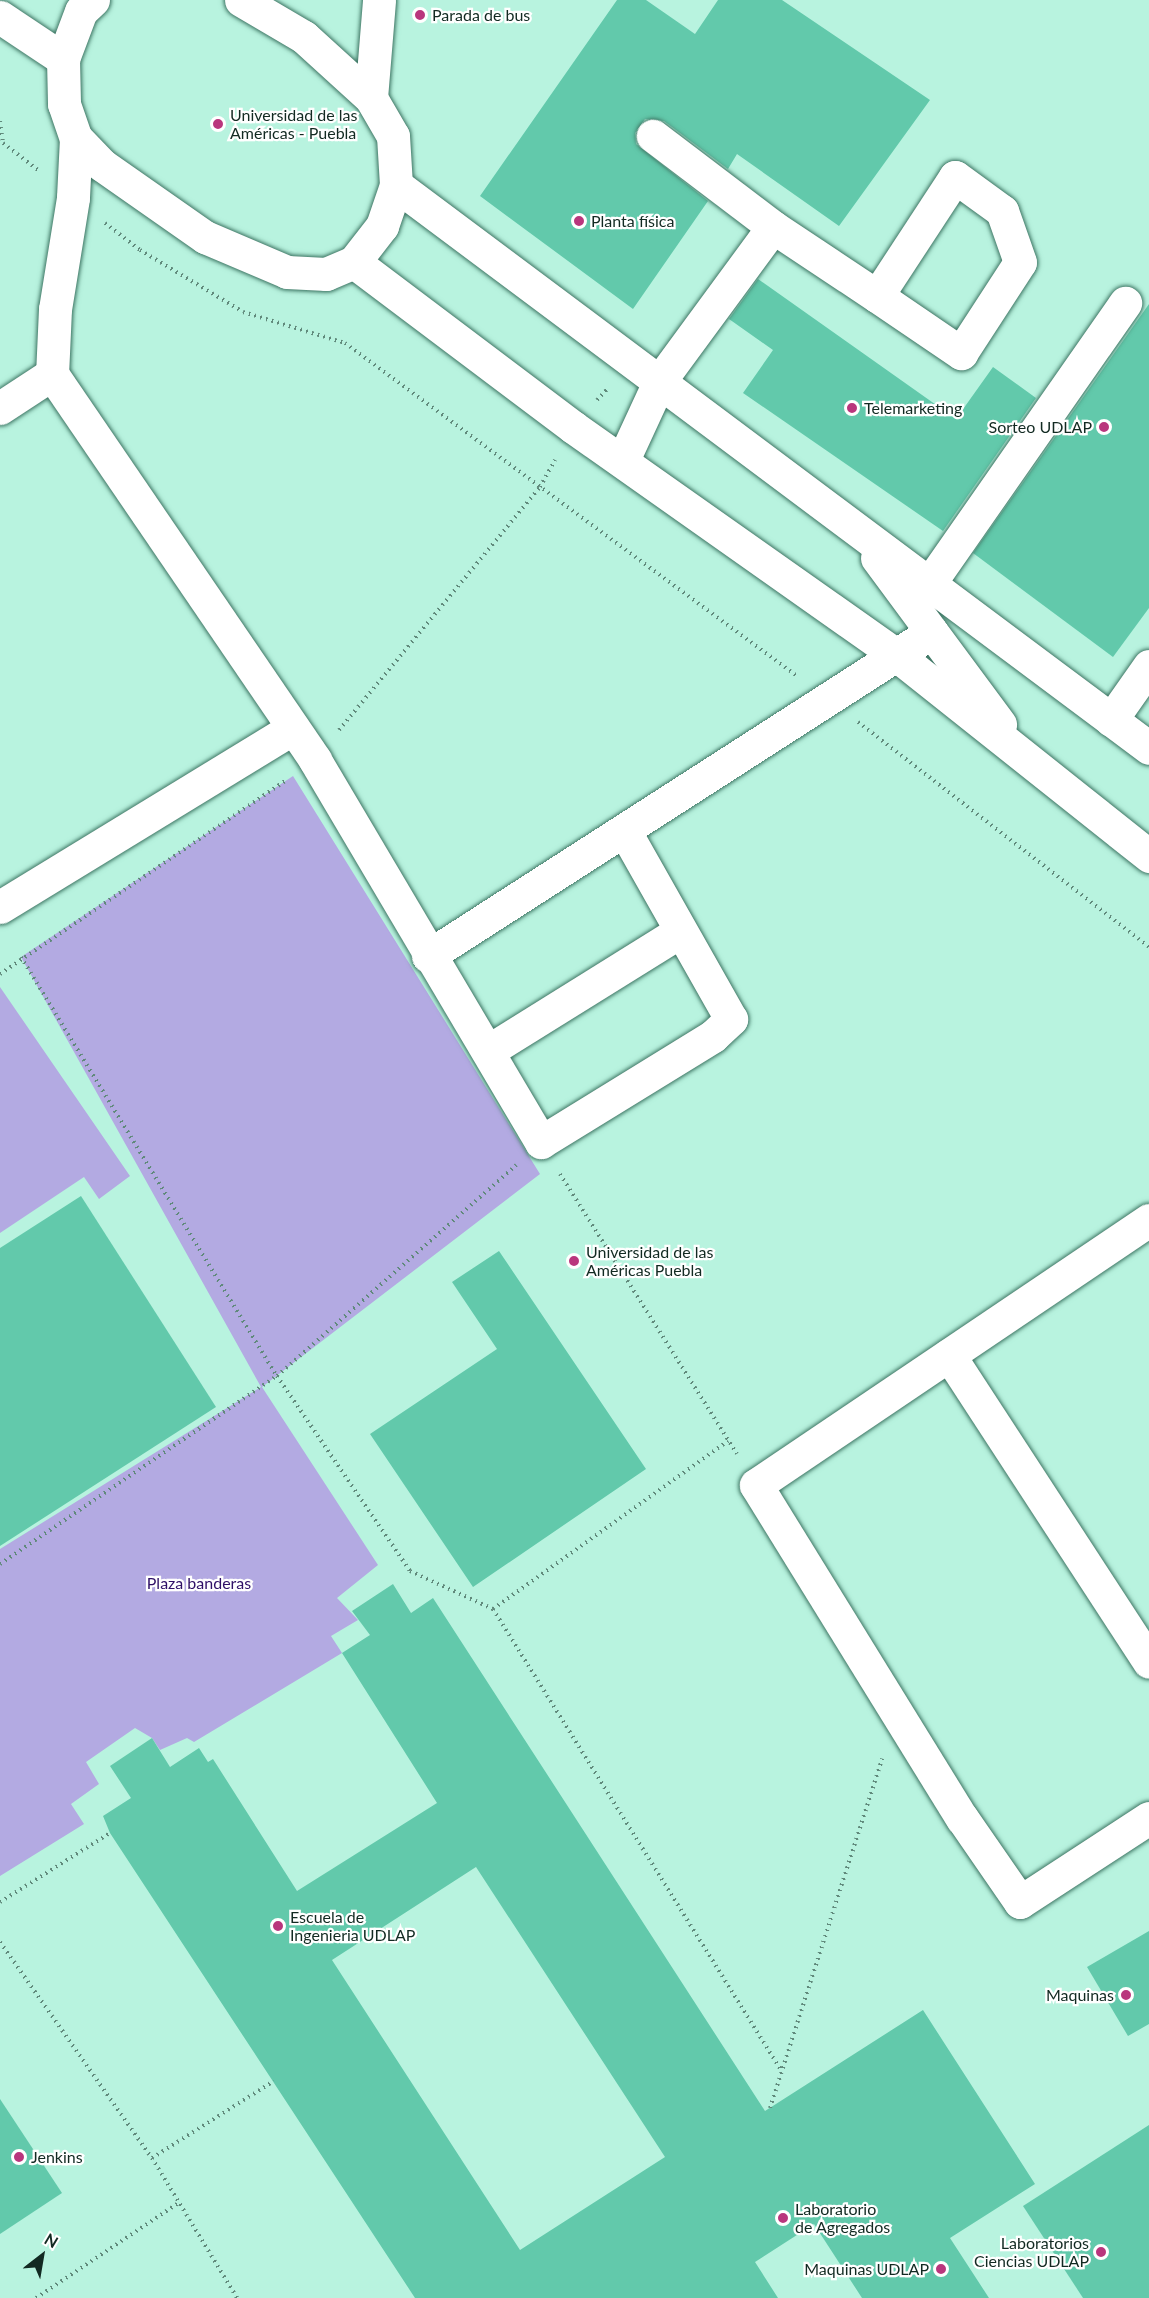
<!DOCTYPE html>
<html>
<head>
<meta charset="utf-8">
<style>
	body { margin:0 }
	#map { position:relative; width:1149px; height:2298px; overflow:hidden; background:#b8f3df; font-family:Lato,sans-serif }
	div>[style] { position:absolute }
	.green>* { inset:0; background:#b3aae2 }
	.building>* { inset:0; background:#62c9ab }
	.path>* { height:4px; margin-top:-2px; transform-origin:0; background:repeating-linear-gradient(90deg,#60897b 0 1.5px,transparent 0 6px) }
	.roads { filter:drop-shadow(0 0 2px #3d7563) drop-shadow(0 0 2px #3d7563) }
	.minor>* { height:33px; margin:-16.5px; padding:0 16.5px; transform-origin:16.5px; border-radius:16.5px; background:#fff }
	.dots>* { width:16px; height:16px; translate:-50% -50%; box-sizing:border-box; border:3px solid #fff; border-radius:50% }
	span { translate:-50% -50%; white-space:nowrap; text-align:center; line-height:1.15; -webkit-text-stroke:4.5px #fff; paint-order:stroke }
	.poi-label { font-size:16px; color:#122a22 }
	.left { translate:0 -50%; text-align:left }
	.right { translate:-100% -50%; text-align:right }
	.park-label { font-size:16px; color:#2f1067 }
	.north { position:absolute; left:12px; top:2226px; width:60px; height:60px; -webkit-text-stroke:4px #fff; paint-order:stroke; rotate:31deg; font-size:16px; font-weight:700; line-height:24px; text-align:center; color:#122a22 }
	.north::after { content:''; display:block; margin:auto; width:21px; height:27px; background:#122a22; clip-path:polygon(50% 0,100% 100%,50% 72%,0 100%) }
</style>
</head>
<body>
<div id="map">
	<div class="green">
		<div style="clip-path:polygon(293px 776px,540px 1174px,262px 1387px,378px 1565px,337px 1598px,358px 1620px,331px 1636px,342px 1653px,194px 1742px,187px 1738px,160px 1750px,152px 1738px,135px 1728px,86px 1762px,99px 1784px,71px 1804px,84px 1824px,0 1876px,0 1549px,261px 1387px,21px 957px)"></div>
		<div style="clip-path:polygon(0 987px,130px 1176px,99px 1199px,84px 1177px,0 1233px)"></div>
	</div>
	<div class="building">
		<div style="clip-path:polygon(617px 0,646px 0,695px 34px,718px 0,782px 0,930px 100px,839px 226px,737px 154px,728px 169px,664px 121px,645px 119px,635px 133px,636px 144px,708px 201px,633px 309px,480px 196px)"></div>
		<div style="clip-path:polygon(758px 279px,956px 419px,993px 367px,1036px 398px,943px 531px,743px 393px,773px 350px,729px 319px)"></div>
		<div style="clip-path:polygon(1149px 304px,1149px 608px,1113px 657px,973px 553px)"></div>
		<div style="clip-path:polygon(81px 1196px,216px 1407px,0 1546px,0 1248px)"></div>
		<div style="clip-path:polygon(499px 1251px,646px 1469px,473px 1587px,370px 1434px,497px 1349px,452px 1282px)"></div>
		<div style="clip-path:polygon(evenodd,393px 1584px,411px 1613px,433px 1598px,765px 2111px,923px 2010px,1035px 2184px,950px 2238px,989px 2298px,862px 2298px,814px 2224px,755px 2262px,778px 2298px,415px 2298px,110px 1833px,103px 1816px,131px 1798px,110px 1766px,152px 1738px,170px 1767px,199px 1748px,208px 1762px,213px 1759px,297px 1891px,437px 1803px,342px 1653px,370px 1635px,352px 1611px,393px 1584px,476px 1867px,665px 2157px,520px 2250px,332px 1960px,476px 1867px)"></div>
		<div style="clip-path:polygon(1149px 1931px,1149px 2024px,1128px 2036px,1087px 1967px)"></div>
		<div style="clip-path:polygon(0 2099px,62px 2193px,0 2234px)"></div>
		<div style="clip-path:polygon(1149px 2125px,1149px 2298px,1083px 2298px,1023px 2206px)"></div>
	</div>
	<div class="path">
		<div style="left:0;top:121px;width:22px;rotate:82deg"></div>
		<div style="left:3px;top:143px;width:44px;rotate:37.6deg"></div>
		<div style="left:105px;top:223px;width:44px;rotate:37.6deg"></div>
		<div style="left:140px;top:250px;width:120px;rotate:31deg"></div>
		<div style="left:243px;top:312px;width:107px;rotate:16.9deg"></div>
		<div style="left:345px;top:343px;width:561px;rotate:36.38deg"></div>
		<div style="left:597px;top:400px;width:16px;rotate:-47deg"></div>
		<div style="left:858px;top:722px;width:368px;rotate:37.7deg"></div>
		<div style="left:339px;top:730px;width:315px;rotate:-50.4deg"></div>
		<div style="left:540px;top:487px;width:31px;rotate:-61deg"></div>
		<div style="left:21px;top:957px;width:491px;rotate:58.6deg"></div>
		<div style="left:277px;top:1376px;width:236px;rotate:55.7deg"></div>
		<div style="left:410px;top:1571px;width:91px;rotate:24.6deg"></div>
		<div style="left:493px;top:1609px;width:289px;rotate:-35.6deg"></div>
		<div style="left:0;top:974px;width:346px;rotate:-34.1deg"></div>
		<div style="left:560px;top:1174px;width:331px;rotate:57.7deg"></div>
		<div style="left:0;top:1564px;width:335px;rotate:-34.2deg"></div>
		<div style="left:277px;top:1376px;width:319px;rotate:-41.4deg"></div>
		<div style="left:493px;top:1609px;width:544px;rotate:58.01deg"></div>
		<div style="left:0;top:1902px;width:130px;rotate:-32.1deg"></div>
		<div style="left:0;top:1942px;width:264px;rotate:54.9deg"></div>
		<div style="left:152px;top:2158px;width:164px;rotate:58.7deg"></div>
		<div style="left:770px;top:2108px;width:367px;rotate:-72.2deg"></div>
		<div style="left:152px;top:2158px;width:144px;rotate:-32.3deg"></div>
		<div style="left:36px;top:2298px;width:173px;rotate:-33.7deg"></div>
	</div>
	<div class="roads">
		<div class="minor">
			<div style="left:93px;top:0;width:16px;rotate:137deg"></div>
			<div style="left:81px;top:11px;width:51px;rotate:110.6deg"></div>
			<div style="left:63px;top:59px;width:45px;rotate:88.7deg"></div>
			<div style="left:64px;top:104px;width:36px;rotate:71deg"></div>
			<div style="left:76px;top:138px;width:37px;rotate:46deg"></div>
			<div style="left:102px;top:165px;width:126px;rotate:35deg"></div>
			<div style="left:205px;top:237px;width:89px;rotate:23.1deg"></div>
			<div style="left:287px;top:272px;width:39px;rotate:3deg"></div>
			<div style="left:326px;top:274px;width:30px;rotate:-23deg"></div>
			<div style="left:354px;top:262px;width:46px;rotate:-52.1deg"></div>
			<div style="left:382px;top:226px;width:43px;rotate:-71.1deg"></div>
			<div style="left:396px;top:185px;width:49px;rotate:-93.5deg"></div>
			<div style="left:393px;top:136px;width:44px;rotate:-120.1deg"></div>
			<div style="left:371px;top:98px;width:91px;rotate:-137.7deg"></div>
			<div style="left:304px;top:37px;width:73px;rotate:-149.6deg"></div>
			<div style="left:0;top:17px;width:76px;rotate:33.7deg"></div>
			<div style="left:371px;top:98px;width:98px;rotate:-85.3deg"></div>
			<div style="left:76px;top:138px;width:60px;rotate:92.9deg"></div>
			<div style="left:73px;top:198px;width:112px;rotate:99.2deg"></div>
			<div style="left:55px;top:309px;width:65px;rotate:92.6deg"></div>
			<div style="left:52px;top:374px;width:467px;rotate:55.7deg"></div>
			<div style="left:315px;top:760px;width:444px;rotate:59.4deg"></div>
			<div style="left:541px;top:1142px;width:202px;rotate:-31.6deg"></div>
			<div style="left:713px;top:1036px;width:25px;rotate:-43deg"></div>
			<div style="left:731px;top:1019px;width:217px;rotate:-119.5deg"></div>
			<div style="left:396px;top:185px;width:940px;rotate:36.78deg"></div>
			<div style="left:773px;top:227px;width:125px;rotate:33.6deg"></div>
			<div style="left:877px;top:296px;width:102px;rotate:34.2deg"></div>
			<div style="left:961px;top:353px;width:108px;rotate:-57deg"></div>
			<div style="left:1020px;top:262px;width:54px;rotate:-109.4deg"></div>
			<div style="left:1002px;top:211px;width:58px;rotate:-144.1deg"></div>
			<div style="left:955px;top:177px;width:142px;rotate:123.2deg"></div>
			<div style="left:354px;top:262px;width:274px;rotate:37deg"></div>
			<div style="left:573px;top:427px;width:399px;rotate:35.2deg"></div>
			<div style="left:899px;top:657px;width:320px;rotate:38.5deg"></div>
			<div style="left:0;top:408px;width:62px;rotate:-33.2deg"></div>
			<div style="left:623px;top:460px;width:86px;rotate:-65.2deg"></div>
			<div style="left:659px;top:382px;width:192px;rotate:-53.7deg"></div>
			<div style="left:773px;top:227px;width:151px;rotate:-142.8deg"></div>
			<div style="left:877px;top:558px;width:207px;rotate:53.5deg"></div>
			<div style="left:929px;top:584px;width:343px;rotate:-55.1deg"></div>
			<div style="left:1111px;top:720px;width:66px;rotate:-54.9deg"></div>
			<div style="left:0;top:907px;width:343px;rotate:-31.4deg"></div>
			<div style="left:428px;top:956px;width:599px;rotate:-32.74deg"></div>
			<div style="left:488px;top:1051px;width:225px;rotate:-31.9deg"></div>
			<div style="left:1149px;top:1220px;width:474px;rotate:146deg"></div>
			<div style="left:756px;top:1485px;width:392px;rotate:58.3deg"></div>
			<div style="left:962px;top:1818px;width:102px;rotate:55.4deg"></div>
			<div style="left:1020px;top:1902px;width:154px;rotate:-33.1deg"></div>
			<div style="left:949px;top:1355px;width:366px;rotate:56.9deg"></div>
		</div>
	</div>
	<div class="dots">
		<div style="left:420px;top:15px;background:#b9367d"></div>
		<div style="left:218px;top:124px;background:#b9367d"></div>
		<div style="left:579px;top:221px;background:#b9367d"></div>
		<div style="left:852px;top:408px;background:#b9367d"></div>
		<div style="left:1104px;top:427px;background:#b9367d"></div>
		<div style="left:574px;top:1261px;background:#b9367d"></div>
		<div style="left:278px;top:1926px;background:#b9367d"></div>
		<div style="left:1126px;top:1995px;background:#b9367d"></div>
		<div style="left:19px;top:2157px;background:#b9367d"></div>
		<div style="left:783px;top:2218px;background:#b9367d"></div>
		<div style="left:1101px;top:2252px;background:#b9367d"></div>
		<div style="left:941px;top:2269px;background:#b9367d"></div>
	</div>
	<div class="poi-label">
		<span class="left" style="left:432px;top:15px">Parada de bus</span>
		<span class="left" style="left:230px;top:124px">Universidad de las<br>Américas - Puebla</span>
		<span class="left" style="left:591px;top:221px">Planta física</span>
		<span class="left" style="left:864px;top:408px">Telemarketing</span>
		<span class="right" style="left:1092px;top:427px">Sorteo UDLAP</span>
		<span class="left" style="left:586px;top:1261px">Universidad de las<br>Américas Puebla</span>
		<span class="left" style="left:290px;top:1926px">Escuela de<br>Ingenieria UDLAP</span>
		<span class="right" style="left:1114px;top:1995px">Maquinas</span>
		<span class="left" style="left:31px;top:2157px">Jenkins</span>
		<span class="left" style="left:795px;top:2218px">Laboratorio<br>de Agregados</span>
		<span class="right" style="left:1089px;top:2252px">Laboratorios<br>Ciencias UDLAP</span>
		<span class="right" style="left:929px;top:2269px">Maquinas UDLAP</span>
	</div>
	<div class="park-label">
		<span style="left:199px;top:1583px">Plaza banderas</span>
	</div>
	<div class="north">N</div>
</div>
</body>
</html>
